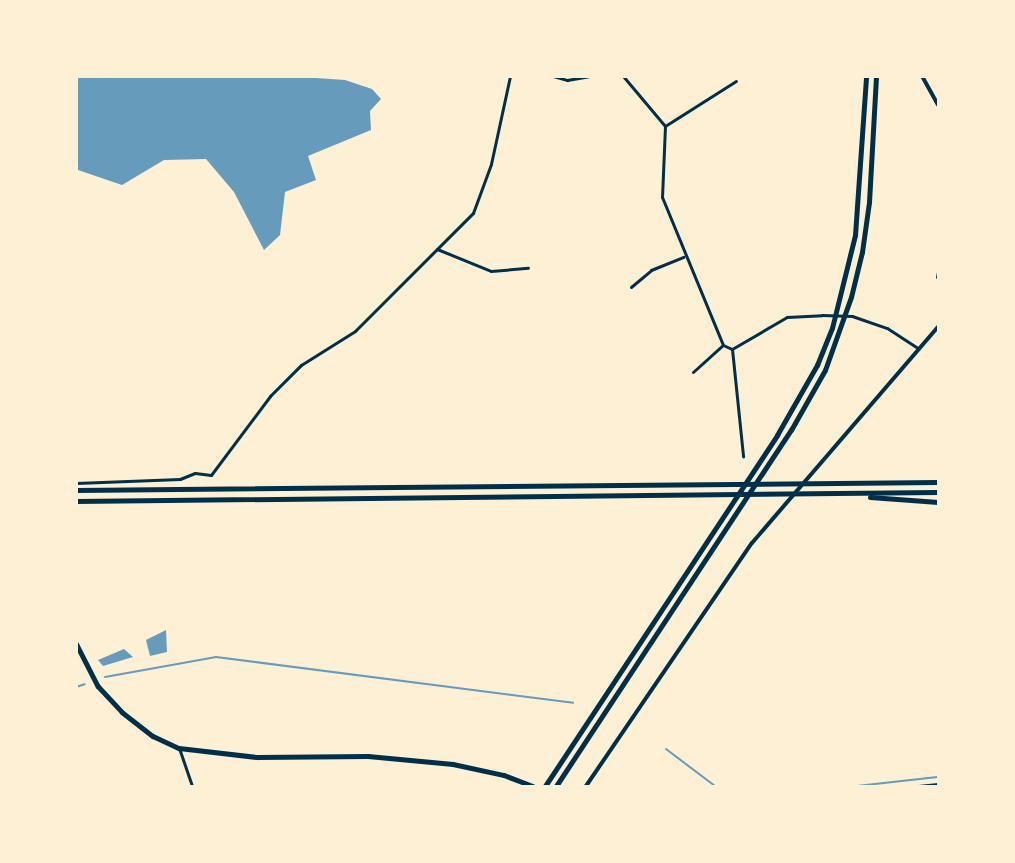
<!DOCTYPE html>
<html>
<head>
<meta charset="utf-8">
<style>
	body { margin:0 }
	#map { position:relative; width:1015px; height:863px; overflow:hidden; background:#fdf0d5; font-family:Overpass,sans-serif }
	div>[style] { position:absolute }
	.water>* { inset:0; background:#669bbc }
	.stream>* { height:2px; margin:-1px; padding:0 1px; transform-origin:1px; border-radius:1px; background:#669bbc }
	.minor>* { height:3px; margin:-1.5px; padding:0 1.5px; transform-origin:1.5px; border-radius:1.5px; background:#003049 }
	.tertiary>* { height:4px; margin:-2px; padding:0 2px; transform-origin:2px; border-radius:2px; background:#003049 }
	.secondary>* { height:4.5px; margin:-2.25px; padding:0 2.25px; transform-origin:2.25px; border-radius:2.25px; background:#003049 }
	.trunk>* { height:5px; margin:-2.5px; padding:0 2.5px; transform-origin:2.5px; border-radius:2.5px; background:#003049 }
	.motorway>* { height:5px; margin:-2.5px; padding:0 2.5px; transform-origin:2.5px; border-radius:2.5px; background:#003049 }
	span { translate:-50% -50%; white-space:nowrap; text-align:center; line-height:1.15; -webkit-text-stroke:6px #fdf0d5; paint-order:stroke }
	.frame { position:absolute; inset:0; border:78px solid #fdf0d5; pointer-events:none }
</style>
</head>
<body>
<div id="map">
	<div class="water">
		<div style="clip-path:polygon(287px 76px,345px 80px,372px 89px,381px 99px,370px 111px,371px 130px,308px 156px,316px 180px,285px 192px,280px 235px,264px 250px,234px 192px,206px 159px,164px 160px,122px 185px,78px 170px,77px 77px)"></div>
		<div style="clip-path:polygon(166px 630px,167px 652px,150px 656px,146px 640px)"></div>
		<div style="clip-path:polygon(124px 649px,133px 657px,103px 666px,98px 660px)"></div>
	</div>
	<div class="stream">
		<div style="left:105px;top:677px;width:113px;rotate:-10.2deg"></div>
		<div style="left:216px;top:657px;width:360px;rotate:7.3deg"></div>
		<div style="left:76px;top:687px;width:9px;rotate:-18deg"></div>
		<div style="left:666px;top:749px;width:61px;rotate:37.1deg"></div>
		<div style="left:857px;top:786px;width:81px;rotate:-6.3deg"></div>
	</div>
	<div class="minor">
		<div style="left:553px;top:76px;width:15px;rotate:16deg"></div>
		<div style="left:567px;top:80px;width:22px;rotate:-10deg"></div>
		<div style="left:623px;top:76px;width:65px;rotate:50deg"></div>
		<div style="left:665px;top:126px;width:71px;rotate:92.4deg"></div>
		<div style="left:662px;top:197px;width:160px;rotate:67.6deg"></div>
		<div style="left:723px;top:345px;width:10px;rotate:24deg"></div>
		<div style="left:732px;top:349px;width:64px;rotate:-30.2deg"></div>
		<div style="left:787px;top:317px;width:35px;rotate:-3deg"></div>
		<div style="left:822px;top:315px;width:30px;rotate:2deg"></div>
		<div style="left:852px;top:316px;width:37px;rotate:19deg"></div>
		<div style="left:887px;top:328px;width:37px;rotate:33deg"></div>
		<div style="left:665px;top:126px;width:84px;rotate:-32.4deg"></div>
		<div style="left:437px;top:249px;width:58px;rotate:22.2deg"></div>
		<div style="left:491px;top:271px;width:37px;rotate:-5deg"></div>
		<div style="left:937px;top:277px;width:5px;rotate:-79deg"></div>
		<div style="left:631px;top:287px;width:26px;rotate:-40deg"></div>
		<div style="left:651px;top:270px;width:35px;rotate:-22deg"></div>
		<div style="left:732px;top:349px;width:108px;rotate:84.1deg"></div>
		<div style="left:693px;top:372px;width:40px;rotate:-42deg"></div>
		<div style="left:76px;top:483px;width:104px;rotate:-2.2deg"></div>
		<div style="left:180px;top:479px;width:16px;rotate:-22deg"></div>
		<div style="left:195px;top:473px;width:16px;rotate:7deg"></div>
		<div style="left:211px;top:475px;width:99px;rotate:-53.2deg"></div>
		<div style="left:270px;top:396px;width:44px;rotate:-45deg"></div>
		<div style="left:301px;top:365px;width:64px;rotate:-32.2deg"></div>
		<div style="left:355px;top:331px;width:167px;rotate:-45deg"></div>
		<div style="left:473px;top:213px;width:52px;rotate:-69.8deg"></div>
		<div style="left:491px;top:164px;width:90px;rotate:-77.8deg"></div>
		<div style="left:179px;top:748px;width:40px;rotate:71.1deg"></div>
		<div style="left:918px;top:786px;width:20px;rotate:-6deg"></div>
	</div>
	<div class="tertiary">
		<div style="left:922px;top:76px;width:33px;rotate:61deg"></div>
		<div style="left:586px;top:786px;width:294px;rotate:-55.7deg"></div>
		<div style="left:752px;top:543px;width:285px;rotate:-49.3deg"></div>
	</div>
	<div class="secondary">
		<div style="left:76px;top:643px;width:48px;rotate:62.9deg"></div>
		<div style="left:98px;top:686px;width:35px;rotate:47deg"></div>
		<div style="left:122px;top:712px;width:39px;rotate:38deg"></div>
		<div style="left:153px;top:736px;width:29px;rotate:25deg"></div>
		<div style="left:179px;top:748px;width:79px;rotate:6.6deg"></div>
		<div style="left:257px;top:757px;width:111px;rotate:-0.5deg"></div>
		<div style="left:368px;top:756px;width:85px;rotate:5.4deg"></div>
		<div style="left:453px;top:764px;width:52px;rotate:12.2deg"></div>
		<div style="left:504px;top:775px;width:31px;rotate:21deg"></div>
	</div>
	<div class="trunk">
		<div style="left:545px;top:786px;width:421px;rotate:-56.5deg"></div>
		<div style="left:777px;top:435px;width:81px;rotate:-60.3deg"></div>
		<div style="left:817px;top:365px;width:40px;rotate:-68deg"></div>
		<div style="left:832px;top:328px;width:96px;rotate:-76.1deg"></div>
		<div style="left:855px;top:235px;width:159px;rotate:-86deg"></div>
		<div style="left:556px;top:786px;width:427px;rotate:-56.6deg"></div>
		<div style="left:791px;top:430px;width:69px;rotate:-60.5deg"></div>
		<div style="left:825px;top:370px;width:77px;rotate:-70.4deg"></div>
		<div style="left:851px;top:297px;width:46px;rotate:-76.3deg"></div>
		<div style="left:862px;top:252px;width:50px;rotate:-82deg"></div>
		<div style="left:869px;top:202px;width:126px;rotate:-86.8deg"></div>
	</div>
	<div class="motorway">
		<div style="left:76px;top:490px;width:862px;rotate:-0.53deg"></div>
		<div style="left:870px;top:497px;width:68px;rotate:4.2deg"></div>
		<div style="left:76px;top:501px;width:862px;rotate:-0.6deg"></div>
	</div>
	<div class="frame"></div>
</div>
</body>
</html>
